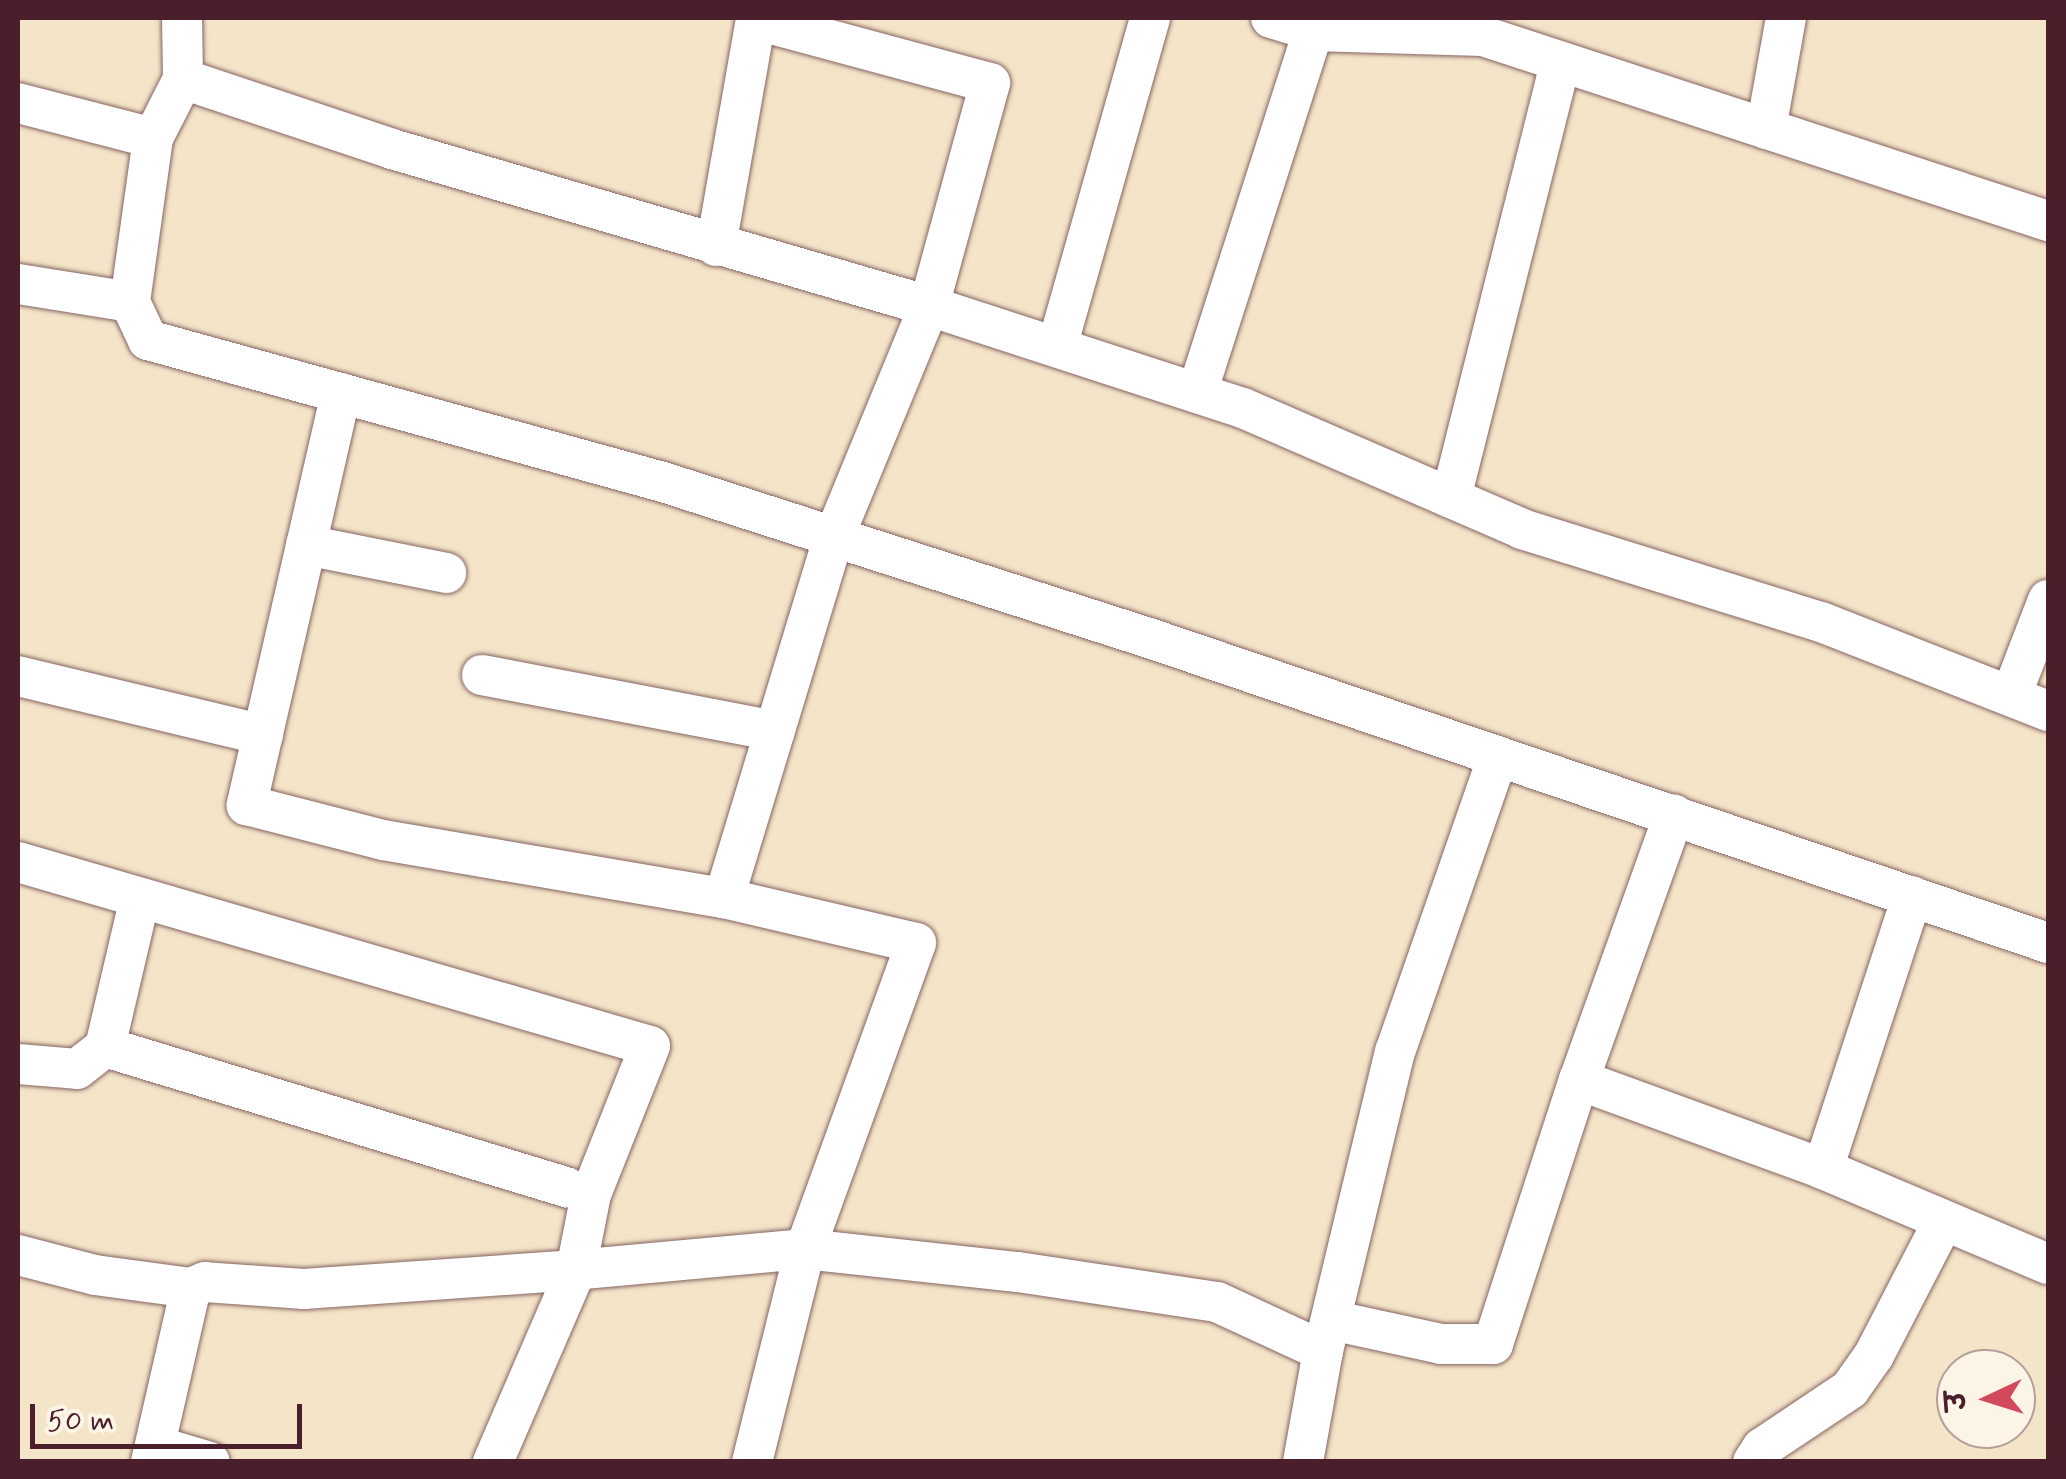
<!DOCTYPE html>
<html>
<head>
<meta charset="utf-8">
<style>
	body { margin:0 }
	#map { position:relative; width:2066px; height:1479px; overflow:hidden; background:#f4e4c8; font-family:Mynerve,"Playpen Sans Deva",sans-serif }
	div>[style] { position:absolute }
	.roads { filter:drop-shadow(0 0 2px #866462) drop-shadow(0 0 2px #866462) }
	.street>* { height:40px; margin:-20px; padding:0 20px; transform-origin:20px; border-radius:20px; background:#fff }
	span { translate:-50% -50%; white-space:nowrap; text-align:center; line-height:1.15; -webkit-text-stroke:8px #fcf5e5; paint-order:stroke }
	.frame { position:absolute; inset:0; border:20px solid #4a1f2b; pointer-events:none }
	.north { position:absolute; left:1936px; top:1349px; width:100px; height:100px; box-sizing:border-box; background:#fcf5e5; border:2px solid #b59f9b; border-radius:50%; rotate:266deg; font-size:28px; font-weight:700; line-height:40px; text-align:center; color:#4a1f2b }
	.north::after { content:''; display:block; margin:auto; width:35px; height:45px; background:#d1495b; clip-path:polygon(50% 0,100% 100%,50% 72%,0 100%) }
	.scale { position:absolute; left:30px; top:1404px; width:272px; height:45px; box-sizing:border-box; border:5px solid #4a1f2b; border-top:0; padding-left:12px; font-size:30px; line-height:35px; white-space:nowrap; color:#4a1f2b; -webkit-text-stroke:8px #fcf5e5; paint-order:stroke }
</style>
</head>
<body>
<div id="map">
	<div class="roads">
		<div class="street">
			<div style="left:1271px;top:18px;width:44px;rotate:17.2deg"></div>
			<div style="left:1313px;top:31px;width:170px;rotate:1.7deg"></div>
			<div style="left:1483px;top:36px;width:595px;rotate:18.13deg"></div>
			<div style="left:183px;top:79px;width:220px;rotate:18.5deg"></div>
			<div style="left:392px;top:149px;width:559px;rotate:16.3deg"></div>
			<div style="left:929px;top:306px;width:330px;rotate:18deg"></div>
			<div style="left:1243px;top:408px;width:304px;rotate:23.4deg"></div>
			<div style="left:1522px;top:529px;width:313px;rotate:17.3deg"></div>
			<div style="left:1821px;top:622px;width:244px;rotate:21.4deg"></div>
			<div style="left:18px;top:103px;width:139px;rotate:14.5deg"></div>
			<div style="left:153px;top:138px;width:66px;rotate:-63deg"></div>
			<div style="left:183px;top:79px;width:61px;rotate:-90.9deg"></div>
			<div style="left:1766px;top:129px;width:113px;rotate:-79.8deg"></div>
			<div style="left:153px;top:138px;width:166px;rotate:98deg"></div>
			<div style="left:130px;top:302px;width:42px;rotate:64.7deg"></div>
			<div style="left:148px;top:340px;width:534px;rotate:15.42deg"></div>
			<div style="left:663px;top:482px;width:510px;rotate:17.8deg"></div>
			<div style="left:1149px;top:638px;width:949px;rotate:18.74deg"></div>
			<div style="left:716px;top:246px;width:231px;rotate:-80deg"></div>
			<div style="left:18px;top:284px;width:113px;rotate:9.1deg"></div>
			<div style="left:1057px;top:347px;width:342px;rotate:-74.2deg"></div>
			<div style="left:341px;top:393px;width:423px;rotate:102.9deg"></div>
			<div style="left:247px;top:805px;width:140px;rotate:14.4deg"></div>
			<div style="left:383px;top:840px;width:346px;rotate:9.7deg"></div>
			<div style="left:724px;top:898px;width:197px;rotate:13.2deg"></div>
			<div style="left:916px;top:943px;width:326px;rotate:109.9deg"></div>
			<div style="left:805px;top:1249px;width:230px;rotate:174.8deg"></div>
			<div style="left:576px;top:1270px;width:209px;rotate:113.4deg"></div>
			<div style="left:1197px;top:393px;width:380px;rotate:-72.2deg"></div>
			<div style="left:1451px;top:498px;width:448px;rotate:-75.9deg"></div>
			<div style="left:306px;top:545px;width:143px;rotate:11.3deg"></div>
			<div style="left:482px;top:675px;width:298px;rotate:10.8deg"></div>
			<div style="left:18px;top:676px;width:252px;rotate:13.5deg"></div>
			<div style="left:2011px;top:696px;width:103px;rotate:-68.9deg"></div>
			<div style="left:18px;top:862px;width:658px;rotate:16.23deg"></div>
			<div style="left:650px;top:1046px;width:159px;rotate:111.7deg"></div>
			<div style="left:591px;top:1194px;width:77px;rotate:101.2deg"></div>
			<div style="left:576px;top:1270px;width:273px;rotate:176deg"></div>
			<div style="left:304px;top:1289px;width:99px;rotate:-176deg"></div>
			<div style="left:205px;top:1282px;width:15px;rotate:157deg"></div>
			<div style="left:191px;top:1288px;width:97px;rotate:-172.3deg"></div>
			<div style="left:95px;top:1275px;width:80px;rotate:-165.4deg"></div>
			<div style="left:724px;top:898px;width:377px;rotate:-73.1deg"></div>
			<div style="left:834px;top:537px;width:250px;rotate:-67.6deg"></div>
			<div style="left:929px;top:306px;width:231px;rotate:-74.7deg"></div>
			<div style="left:990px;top:83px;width:242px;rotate:-164.9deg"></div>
			<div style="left:105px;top:1047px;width:483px;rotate:16.9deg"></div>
			<div style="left:18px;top:1064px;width:59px;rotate:4.8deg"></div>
			<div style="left:77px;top:1069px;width:36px;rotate:-38deg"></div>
			<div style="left:105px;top:1047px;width:153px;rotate:-76.8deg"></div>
			<div style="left:1579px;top:1080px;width:260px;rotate:20deg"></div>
			<div style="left:1823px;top:1169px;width:244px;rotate:22.9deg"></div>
			<div style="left:1823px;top:1169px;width:287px;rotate:-71.9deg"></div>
			<div style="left:1331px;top:1320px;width:113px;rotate:12.3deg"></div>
			<div style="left:1441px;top:1344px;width:52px"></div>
			<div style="left:1493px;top:1344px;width:278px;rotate:-72deg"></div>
			<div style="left:1579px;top:1080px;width:282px;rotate:-70.3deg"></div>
			<div style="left:156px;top:1446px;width:56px;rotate:16.5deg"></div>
			<div style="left:151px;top:1462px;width:179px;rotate:-77.1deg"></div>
			<div style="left:752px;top:1462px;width:219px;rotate:-76deg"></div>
			<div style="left:805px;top:1249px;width:214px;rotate:6.2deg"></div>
			<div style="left:1018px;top:1272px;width:201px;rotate:8.6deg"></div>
			<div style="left:1217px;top:1302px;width:117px;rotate:24.8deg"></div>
			<div style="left:1303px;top:1462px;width:113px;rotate:-79.8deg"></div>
			<div style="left:1323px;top:1351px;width:308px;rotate:-76.5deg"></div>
			<div style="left:1395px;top:1052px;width:313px;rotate:-70.8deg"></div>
			<div style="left:1753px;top:1462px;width:17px;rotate:-57deg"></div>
			<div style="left:1762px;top:1448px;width:106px;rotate:-33.8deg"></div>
			<div style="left:1850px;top:1389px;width:42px;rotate:-54.8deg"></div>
			<div style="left:1874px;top:1355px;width:150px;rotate:-62.6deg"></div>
		</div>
	</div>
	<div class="frame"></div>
	<div class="north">उ</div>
	<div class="scale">50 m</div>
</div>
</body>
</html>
